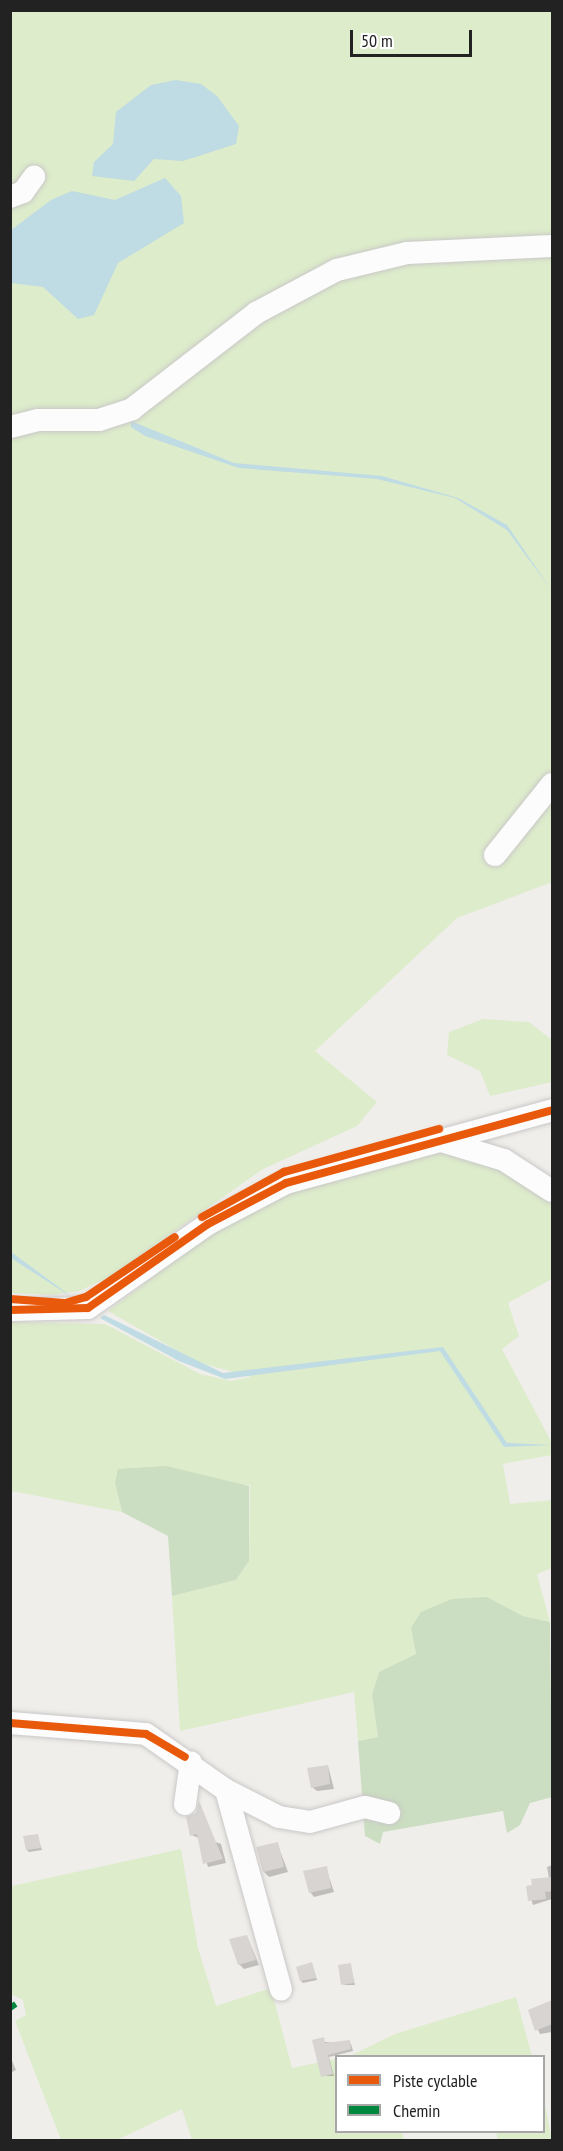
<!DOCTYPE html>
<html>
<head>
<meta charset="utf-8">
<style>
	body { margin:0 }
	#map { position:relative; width:563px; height:2151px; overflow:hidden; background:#f0eeeb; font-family:"PT Sans Narrow",sans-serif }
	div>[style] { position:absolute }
	.grass>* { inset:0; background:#ddeccb }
	.forest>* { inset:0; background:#cbdec1 }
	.water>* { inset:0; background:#bfdbe3 }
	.shadow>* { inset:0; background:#0003 }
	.building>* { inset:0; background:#d7d4d2 }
	.roads { filter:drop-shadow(0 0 2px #c9c8c7) drop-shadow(0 0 2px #c9c8c7) }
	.minor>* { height:22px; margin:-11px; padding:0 11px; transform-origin:11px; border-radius:11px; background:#fdfcfc }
	.quiet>* { height:6px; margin-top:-3px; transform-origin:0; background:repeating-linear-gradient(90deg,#00873e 0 12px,transparent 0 18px) }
	.cycleway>* { height:8px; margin:-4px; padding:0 4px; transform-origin:4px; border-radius:4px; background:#e8590c }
	span { translate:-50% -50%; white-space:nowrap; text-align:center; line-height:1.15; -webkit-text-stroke:6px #fff; paint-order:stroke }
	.frame { position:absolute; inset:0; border:12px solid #222; pointer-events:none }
	.legend { position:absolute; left:335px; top:2055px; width:210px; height:78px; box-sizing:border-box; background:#fff; border:2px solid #a7a7a7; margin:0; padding:8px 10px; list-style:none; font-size:18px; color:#222 }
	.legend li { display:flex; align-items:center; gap:12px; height:30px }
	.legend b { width:30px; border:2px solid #a7a7a7 }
	.scale { position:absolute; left:350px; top:30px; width:122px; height:27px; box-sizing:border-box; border:3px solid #222; border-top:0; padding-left:8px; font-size:18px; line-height:21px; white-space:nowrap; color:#222; -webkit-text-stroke:4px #fff; paint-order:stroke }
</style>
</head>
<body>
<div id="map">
	<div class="grass">
		<div style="clip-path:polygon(11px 11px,552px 11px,552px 882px,457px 918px,315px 1051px,377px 1102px,357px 1126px,263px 1169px,109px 1277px,79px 1291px,53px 1295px,11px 1293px)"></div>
		<div style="clip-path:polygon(483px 1019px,529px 1022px,552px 1040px,552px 1082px,490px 1096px,480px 1071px,447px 1055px,449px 1032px)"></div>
		<div style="clip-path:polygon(432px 1151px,500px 1164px,552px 1197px,552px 1279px,508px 1303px,519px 1336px,502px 1349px,552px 1443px,552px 1455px,503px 1464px,510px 1504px,552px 1500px,552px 1568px,537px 1574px,550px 1622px,523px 1616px,487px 1597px,411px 1628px,416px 1654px,379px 1672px,372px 1695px,378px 1737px,358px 1741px,354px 1692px,180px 1731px,172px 1596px,236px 1580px,249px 1561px,250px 1485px,115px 1483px,122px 1512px,11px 1491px,10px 1322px,105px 1324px,200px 1374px,231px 1381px,251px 1377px,197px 1362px,108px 1311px,244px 1209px,284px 1190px)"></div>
		<div style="clip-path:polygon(181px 1849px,198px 1948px,216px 2006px,271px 1988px,292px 2068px,336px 2059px,336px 2132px,402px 2132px,404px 2140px,192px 2140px,182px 2109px,117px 2140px,61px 2140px,15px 2021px,26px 2015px,23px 2000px,11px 1994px,10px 1878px,12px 1886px)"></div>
		<div style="clip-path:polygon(516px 1997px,532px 2056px,350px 2056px,395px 2034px)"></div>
		<div style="clip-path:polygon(544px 2100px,552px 2140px,498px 2140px,496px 2132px,544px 2132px)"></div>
	</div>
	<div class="forest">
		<div style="clip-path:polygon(166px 1466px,249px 1486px,249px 1561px,236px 1580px,172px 1596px,168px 1536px,122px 1512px,115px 1483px,118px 1469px)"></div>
		<div style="clip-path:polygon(487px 1597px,523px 1616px,550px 1622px,552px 1797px,530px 1803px,520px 1825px,507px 1833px,503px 1811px,383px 1832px,380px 1844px,365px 1836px,358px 1741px,378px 1737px,372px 1695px,379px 1672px,416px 1654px,411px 1628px,421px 1612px,452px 1599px)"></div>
	</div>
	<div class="water">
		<div style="clip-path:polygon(176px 80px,201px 84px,217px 96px,239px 126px,236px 144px,183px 161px,154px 159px,134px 181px,92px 176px,94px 162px,113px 144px,116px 112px,151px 85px)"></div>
		<div style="clip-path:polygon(165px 178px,181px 196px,184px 223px,118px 263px,94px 315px,78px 319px,43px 287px,11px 283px,11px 230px,51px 200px,72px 191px,115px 200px)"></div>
		<div style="clip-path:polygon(131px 421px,234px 463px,382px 476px,458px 498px,507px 525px,552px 591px,507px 530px,455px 498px,377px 479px,239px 468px,145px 436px,131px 427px)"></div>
		<div style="clip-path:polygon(11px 1252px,64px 1291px,70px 1296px,11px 1258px)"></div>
		<div style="clip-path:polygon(104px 1315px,223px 1373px,443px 1347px,507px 1443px,552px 1445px,504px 1447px,440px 1351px,225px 1379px,179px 1361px,100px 1318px)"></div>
	</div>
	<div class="shadow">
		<div style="clip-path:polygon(328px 1766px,334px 1789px,317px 1791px,312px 1787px)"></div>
		<div style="clip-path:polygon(200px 1804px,213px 1841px,221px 1844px,226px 1863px,208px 1867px,199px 1838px,191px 1835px)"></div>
		<div style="clip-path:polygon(37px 1835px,42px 1850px,29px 1852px,27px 1850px)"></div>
		<div style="clip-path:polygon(277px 1843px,288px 1872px,269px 1877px,264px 1872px)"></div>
		<div style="clip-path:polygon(552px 1865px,552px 1899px,533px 1905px,527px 1887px,549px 1878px,547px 1867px)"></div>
		<div style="clip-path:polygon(326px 1868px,334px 1892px,314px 1897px,310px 1892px)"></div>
		<div style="clip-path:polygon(247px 1936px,259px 1965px,244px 1969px,239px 1964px)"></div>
		<div style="clip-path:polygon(312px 1964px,317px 1980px,303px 1983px,301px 1981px)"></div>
		<div style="clip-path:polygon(350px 1964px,355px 1985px,345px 1985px,343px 1983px)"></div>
		<div style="clip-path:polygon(552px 2002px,552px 2032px,540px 2034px,529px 2011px)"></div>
		<div style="clip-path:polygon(314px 2041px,351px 2044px,353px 2051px,329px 2057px,334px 2076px,323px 2076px)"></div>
		<div style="clip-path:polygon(10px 2056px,16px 2070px,10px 2073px)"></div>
	</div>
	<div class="building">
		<div style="clip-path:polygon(328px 1765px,330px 1784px,311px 1788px,307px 1768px)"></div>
		<div style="clip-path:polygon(199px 1801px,223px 1859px,203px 1864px,197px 1834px,190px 1836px,186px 1817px,196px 1813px)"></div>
		<div style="clip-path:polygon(38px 1834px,41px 1848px,26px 1850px,23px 1836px)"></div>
		<div style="clip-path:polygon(278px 1842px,284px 1867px,263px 1872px,256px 1847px)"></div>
		<div style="clip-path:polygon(327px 1866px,331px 1888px,309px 1893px,303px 1871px)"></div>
		<div style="clip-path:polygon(552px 1877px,552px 1891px,545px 1892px,546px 1899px,528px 1901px,526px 1886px,532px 1885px,531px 1879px)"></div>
		<div style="clip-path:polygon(247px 1935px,256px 1960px,238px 1965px,229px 1939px)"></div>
		<div style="clip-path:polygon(312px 1962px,316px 1978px,300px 1981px,296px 1967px)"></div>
		<div style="clip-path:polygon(351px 1963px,354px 1983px,341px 1985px,338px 1965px)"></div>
		<div style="clip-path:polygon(552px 2000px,552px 2024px,535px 2031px,528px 2010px)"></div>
		<div style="clip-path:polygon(324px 2037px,325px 2043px,350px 2040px,351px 2049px,328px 2055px,333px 2074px,321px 2077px,312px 2040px)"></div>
	</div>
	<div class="roads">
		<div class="minor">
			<div style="left:10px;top:197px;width:14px;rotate:-21deg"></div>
			<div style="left:23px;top:192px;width:19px;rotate:-54deg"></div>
			<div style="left:10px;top:427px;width:29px;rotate:-14deg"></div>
			<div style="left:38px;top:420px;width:61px"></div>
			<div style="left:99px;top:420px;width:35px;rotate:-18deg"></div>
			<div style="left:132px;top:409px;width:157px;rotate:-37.7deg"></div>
			<div style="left:256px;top:313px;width:92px;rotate:-28deg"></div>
			<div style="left:337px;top:270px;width:72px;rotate:-13.7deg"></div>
			<div style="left:407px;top:253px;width:145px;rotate:-2.8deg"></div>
			<div style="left:495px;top:855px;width:91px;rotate:-51.2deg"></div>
			<div style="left:438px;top:1140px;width:69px;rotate:16.9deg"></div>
			<div style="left:504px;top:1160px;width:57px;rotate:32.9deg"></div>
			<div style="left:10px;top:1310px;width:78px;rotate:-1.5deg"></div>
			<div style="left:88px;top:1308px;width:146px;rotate:-35deg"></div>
			<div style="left:208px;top:1224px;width:88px;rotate:-27.7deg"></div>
			<div style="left:286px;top:1183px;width:276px;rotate:-15.3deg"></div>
			<div style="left:10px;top:1723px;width:136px;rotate:4.6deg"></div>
			<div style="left:146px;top:1734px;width:98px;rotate:35deg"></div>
			<div style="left:226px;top:1790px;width:207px;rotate:74.6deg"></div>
			<div style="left:226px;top:1790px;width:59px;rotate:27deg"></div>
			<div style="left:279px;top:1817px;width:31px;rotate:9deg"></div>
			<div style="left:310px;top:1822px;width:57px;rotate:-15.3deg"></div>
			<div style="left:365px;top:1807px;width:25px;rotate:14deg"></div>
			<div style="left:185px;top:1804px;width:42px;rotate:-81.9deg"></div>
		</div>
	</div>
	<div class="quiet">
		<div style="left:10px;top:2008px;width:7px;rotate:-34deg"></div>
	</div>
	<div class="cycleway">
		<div style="left:202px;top:1217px;width:94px;rotate:-28.8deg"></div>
		<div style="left:284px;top:1172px;width:161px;rotate:-15.5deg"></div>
		<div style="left:10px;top:1299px;width:55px;rotate:4.2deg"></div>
		<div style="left:65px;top:1303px;width:22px;rotate:-16deg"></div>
		<div style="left:86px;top:1297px;width:107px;rotate:-34deg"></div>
		<div style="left:10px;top:1310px;width:78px;rotate:-1.5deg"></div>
		<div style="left:88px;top:1308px;width:146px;rotate:-35deg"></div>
		<div style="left:208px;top:1224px;width:88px;rotate:-27.7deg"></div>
		<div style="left:286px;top:1183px;width:276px;rotate:-15.3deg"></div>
		<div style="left:10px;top:1723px;width:136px;rotate:4.6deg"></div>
		<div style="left:146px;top:1734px;width:45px;rotate:30.5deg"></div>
	</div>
	<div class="frame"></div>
	<ul class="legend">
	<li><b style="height:8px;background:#e8590c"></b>Piste cyclable</li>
	<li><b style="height:8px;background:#00873e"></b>Chemin</li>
	</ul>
	<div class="scale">50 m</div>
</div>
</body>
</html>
